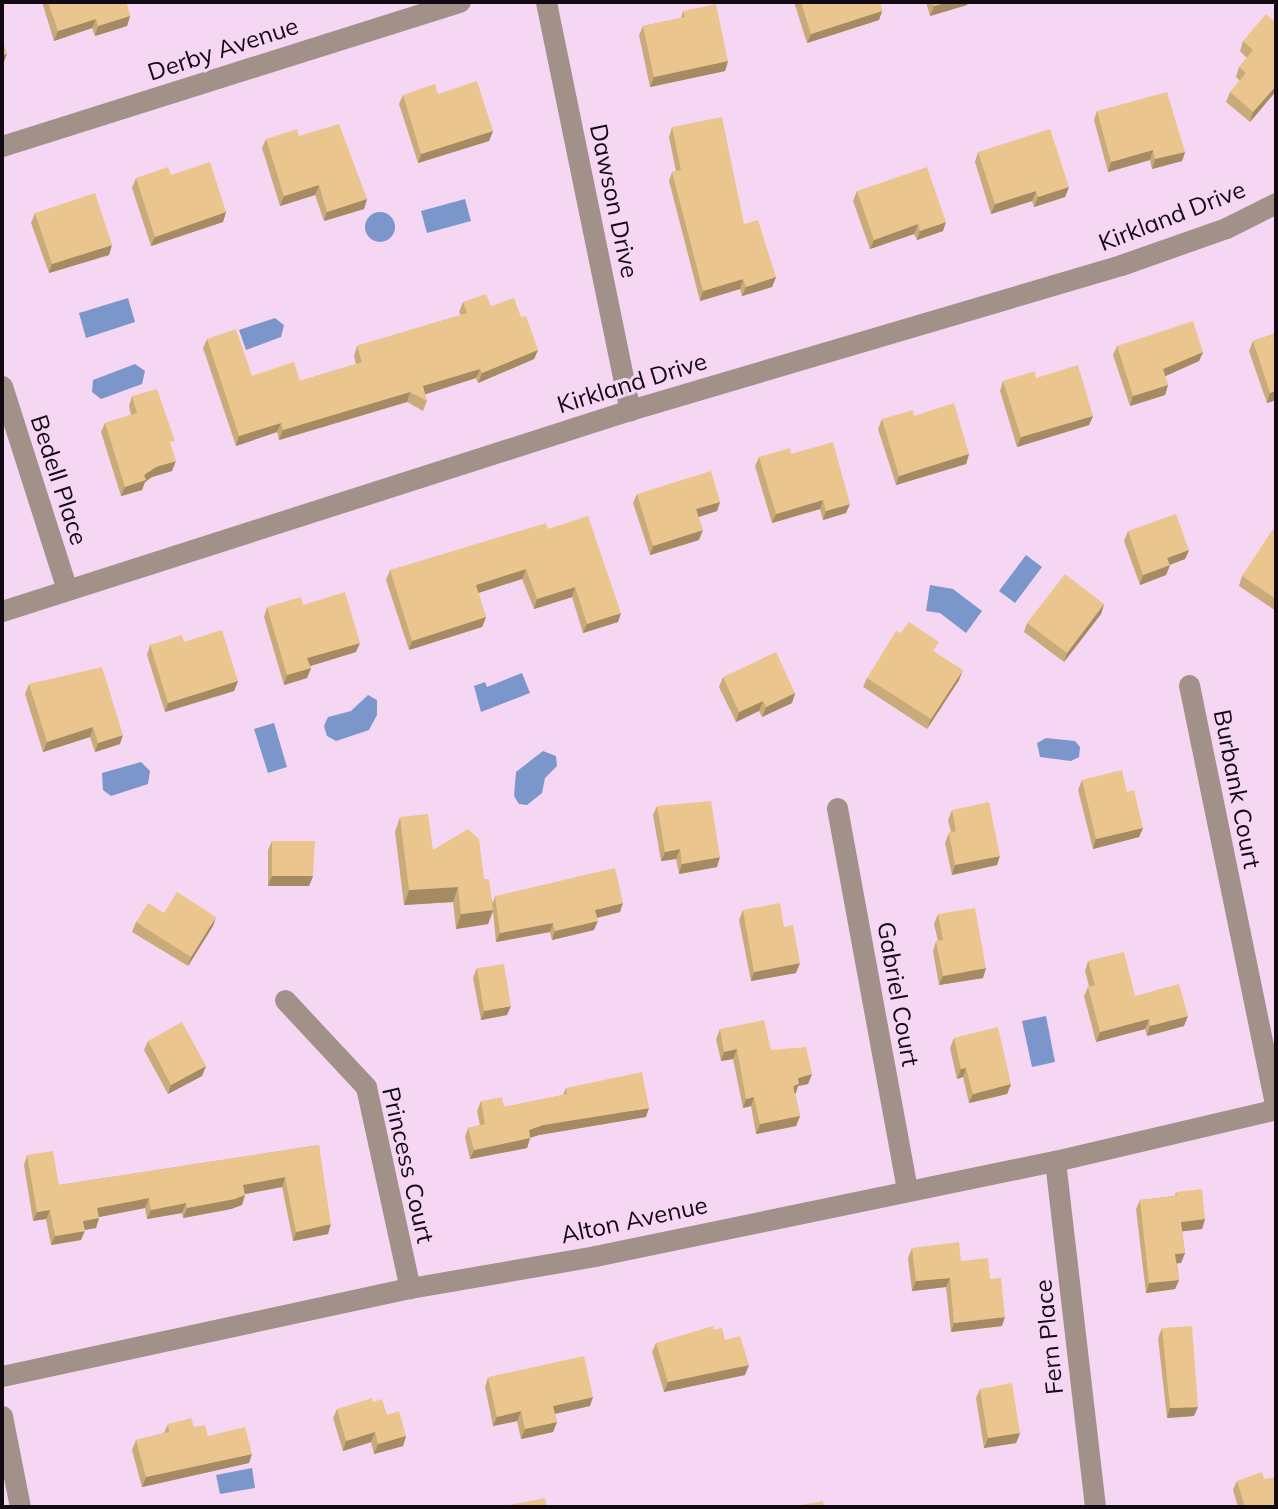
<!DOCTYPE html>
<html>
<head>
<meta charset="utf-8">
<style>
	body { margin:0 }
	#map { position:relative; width:1278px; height:1509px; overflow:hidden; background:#f6d7f3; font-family:Mulish,sans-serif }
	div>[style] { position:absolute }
	.water>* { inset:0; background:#7b96ca }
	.round { border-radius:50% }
	.minor>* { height:21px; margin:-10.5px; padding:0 10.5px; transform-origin:10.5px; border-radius:10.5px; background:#a19189 }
	.wall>* { inset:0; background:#c9aa7a }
	.shaded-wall>* { inset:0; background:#a48b63 }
	.building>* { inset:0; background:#eac68e }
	span { translate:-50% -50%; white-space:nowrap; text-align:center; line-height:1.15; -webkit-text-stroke:6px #f6d7f3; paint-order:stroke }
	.street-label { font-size:24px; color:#130912 }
	.frame { position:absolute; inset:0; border:4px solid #130912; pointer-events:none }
</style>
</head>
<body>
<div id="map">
	<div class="water">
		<div style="clip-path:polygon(465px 199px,471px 221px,427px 233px,421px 211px)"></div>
		<div class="round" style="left:365px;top:212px;width:30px;height:30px"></div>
		<div style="clip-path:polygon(128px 298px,135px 322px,86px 338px,79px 313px)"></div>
		<div style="clip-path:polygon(275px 318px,284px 325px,281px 337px,246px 350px,239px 330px)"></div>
		<div style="clip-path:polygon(135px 364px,145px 371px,142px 384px,101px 399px,92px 392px,93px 380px)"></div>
		<div style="clip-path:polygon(1026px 555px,1042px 567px,1015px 603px,999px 591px)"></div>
		<div style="clip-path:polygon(930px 585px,953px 589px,982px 611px,966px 633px,940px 613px,926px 611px)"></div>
		<div style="clip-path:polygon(522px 673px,530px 693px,481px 712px,474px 686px,485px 682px,487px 687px)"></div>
		<div style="clip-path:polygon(368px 695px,377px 700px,377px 715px,369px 730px,336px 741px,327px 736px,324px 726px,328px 717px,351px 711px)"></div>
		<div style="clip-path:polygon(274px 723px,287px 767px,268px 773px,254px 729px)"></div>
		<div style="clip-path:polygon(1046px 738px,1075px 741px,1080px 747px,1079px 757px,1071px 761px,1040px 757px,1037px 743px)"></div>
		<div style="clip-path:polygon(543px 751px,556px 756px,557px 766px,545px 778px,542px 793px,527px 805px,519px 804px,514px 796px,516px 772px)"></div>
		<div style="clip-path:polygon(141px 762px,150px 771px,148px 784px,111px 796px,103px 790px,102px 773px)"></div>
		<div style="clip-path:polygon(1046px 1016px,1055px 1062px,1032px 1067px,1022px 1021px)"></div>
		<div style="clip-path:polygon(252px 1468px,255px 1488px,220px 1494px,216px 1475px)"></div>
	</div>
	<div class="minor">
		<div style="left:546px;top:2px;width:417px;rotate:78.4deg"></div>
		<div style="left:2px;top:146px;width:480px;rotate:-17.5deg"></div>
		<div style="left:2px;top:386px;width:214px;rotate:72.3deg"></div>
		<div style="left:2px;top:611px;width:659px;rotate:-17.75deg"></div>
		<div style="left:630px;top:410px;width:512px;rotate:-16.45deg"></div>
		<div style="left:1121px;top:265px;width:111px;rotate:-19.4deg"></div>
		<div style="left:1226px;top:228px;width:56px;rotate:-26.6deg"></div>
		<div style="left:1189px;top:685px;width:433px;rotate:78.4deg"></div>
		<div style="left:837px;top:808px;width:387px;rotate:79.6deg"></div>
		<div style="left:285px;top:1000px;width:119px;rotate:47deg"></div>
		<div style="left:366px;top:1087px;width:206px;rotate:77.7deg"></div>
		<div style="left:1055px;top:1161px;width:348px;rotate:83.4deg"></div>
		<div style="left:2px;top:1376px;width:417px;rotate:-12.2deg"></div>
		<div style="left:410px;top:1288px;width:188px;rotate:-9.8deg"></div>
		<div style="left:595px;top:1256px;width:470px;rotate:-11.7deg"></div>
		<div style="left:1055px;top:1161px;width:227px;rotate:-13.2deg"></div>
		<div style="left:2px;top:1416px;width:93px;rotate:78.8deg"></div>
	</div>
	<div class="wall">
		<div style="clip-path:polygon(42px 2px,126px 2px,130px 16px,127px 26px,95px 36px,92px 28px,54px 41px)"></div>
		<div style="clip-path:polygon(794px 2px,880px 2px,882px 11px,879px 20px,807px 43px)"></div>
		<div style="clip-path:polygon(926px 2px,968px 2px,967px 5px,930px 16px)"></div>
		<div style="clip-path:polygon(683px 11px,728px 61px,725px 71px,650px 87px,639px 35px,643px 26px,681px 18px)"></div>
		<div style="clip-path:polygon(1276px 23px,1276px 91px,1250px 122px,1226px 102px,1230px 92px,1240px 81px,1236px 77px,1239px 67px,1247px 58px,1240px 51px,1243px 41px)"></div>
		<div style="clip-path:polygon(438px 94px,493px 131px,489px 141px,418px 163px,399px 104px,403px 95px)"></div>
		<div style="clip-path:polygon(1097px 111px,1185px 152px,1182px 161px,1152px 169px,1150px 160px,1108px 172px,1094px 120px)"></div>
		<div style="clip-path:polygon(672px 127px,744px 224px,776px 277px,772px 287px,742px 296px,740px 289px,700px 301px,669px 181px,672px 172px,676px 171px,669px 137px)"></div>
		<div style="clip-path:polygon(299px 136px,367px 199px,364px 209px,324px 221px,315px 195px,280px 206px,262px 148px,266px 139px)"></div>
		<div style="clip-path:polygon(978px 152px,1069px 187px,1065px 197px,1034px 207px,1032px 201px,991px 214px,975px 162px)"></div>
		<div style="clip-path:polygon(171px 175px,226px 212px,223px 222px,151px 246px,132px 188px,136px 178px)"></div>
		<div style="clip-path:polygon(857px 191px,943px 231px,917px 240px,914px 234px,870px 249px,853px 201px)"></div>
		<div style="clip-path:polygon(35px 213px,109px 255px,49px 273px,31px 223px)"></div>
		<div style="clip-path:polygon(463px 302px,491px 306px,521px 317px,538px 350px,534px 359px,478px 383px,476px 378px,425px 394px,427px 401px,423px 411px,407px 402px,279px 440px,277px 432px,236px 446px,203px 348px,207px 339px,252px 376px,300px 381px,356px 364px,354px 356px,357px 346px,461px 315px,459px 312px)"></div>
		<div style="clip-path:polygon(1276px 333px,1276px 400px,1267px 403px,1249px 351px,1253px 341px)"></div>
		<div style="clip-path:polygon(1117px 346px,1203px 352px,1199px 361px,1165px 376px,1168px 385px,1165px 395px,1130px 406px,1113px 355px)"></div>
		<div style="clip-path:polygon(1036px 378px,1093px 416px,1089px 425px,1017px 447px,1000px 391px,1003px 381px)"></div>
		<div style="clip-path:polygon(132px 396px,172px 448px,172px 471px,152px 477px,145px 482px,142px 490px,121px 496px,101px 432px,105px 423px,131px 415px,129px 406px)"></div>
		<div style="clip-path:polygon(914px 416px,969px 454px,966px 464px,896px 485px,878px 429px,882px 419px)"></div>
		<div style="clip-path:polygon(791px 454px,846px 513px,823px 520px,820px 509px,772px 523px,755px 466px,759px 457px)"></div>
		<div style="clip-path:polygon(637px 494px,720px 502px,717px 511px,699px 517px,699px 540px,650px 555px,633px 503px)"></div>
		<div style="clip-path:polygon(548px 529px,618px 622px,583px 633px,572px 597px,534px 609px,522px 579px,478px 593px,486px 617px,482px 627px,409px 650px,386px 580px,390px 570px)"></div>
		<div style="clip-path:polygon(1128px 531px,1189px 550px,1185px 559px,1170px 565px,1166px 575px,1140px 585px,1124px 541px)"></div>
		<div style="clip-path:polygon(1276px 531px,1276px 611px,1239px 586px,1242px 576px)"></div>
		<div style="clip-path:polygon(1104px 604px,1101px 614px,1064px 662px,1024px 632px,1027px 623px)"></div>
		<div style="clip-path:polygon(303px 605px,356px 652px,310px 666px,311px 668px,307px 678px,284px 685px,264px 617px,267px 607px)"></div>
		<div style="clip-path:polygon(184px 642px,238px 681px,234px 691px,165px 712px,147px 655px,150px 645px)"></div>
		<div style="clip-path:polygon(935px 652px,959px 680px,927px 729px,863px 687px,867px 678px)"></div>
		<div style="clip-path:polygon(723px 677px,795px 693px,792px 703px,762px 717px,759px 711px,736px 722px,719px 687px)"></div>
		<div style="clip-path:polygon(29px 684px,120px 744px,95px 752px,90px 737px,43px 752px,25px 694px)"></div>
		<div style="clip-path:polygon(1082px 780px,1143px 828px,1139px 837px,1093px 849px,1078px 790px)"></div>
		<div style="clip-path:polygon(657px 806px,717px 867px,679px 874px,676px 859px,661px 861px,653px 815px)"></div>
		<div style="clip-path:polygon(952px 810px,997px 865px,952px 875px,945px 843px,949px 833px,951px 832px,948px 820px)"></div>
		<div style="clip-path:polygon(400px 817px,433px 850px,484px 879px,493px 903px,495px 896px,620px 912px,597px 918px,594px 930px,552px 940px,550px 932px,496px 942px,493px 912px,488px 924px,456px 929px,453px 902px,404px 905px,395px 832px)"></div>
		<div style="clip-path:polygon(272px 841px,313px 876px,309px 886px,268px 886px,268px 850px)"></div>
		<div style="clip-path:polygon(743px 910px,796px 973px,751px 981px,739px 920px)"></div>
		<div style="clip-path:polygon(164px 913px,213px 926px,188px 966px,132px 932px,136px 922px)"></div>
		<div style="clip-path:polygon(938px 914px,983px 978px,939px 985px,933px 951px,936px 941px,938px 941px,934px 924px)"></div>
		<div style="clip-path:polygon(1088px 961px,1135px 996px,1184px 1026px,1147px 1036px,1145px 1029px,1096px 1042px,1084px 996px,1088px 987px,1089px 986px,1085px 971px)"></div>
		<div style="clip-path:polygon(477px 968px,507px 1015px,481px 1020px,473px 978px)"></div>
		<div style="clip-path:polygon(720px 1029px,771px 1050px,812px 1074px,808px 1084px,798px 1086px,795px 1094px,800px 1116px,796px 1126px,756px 1134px,751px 1106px,743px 1108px,733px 1059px,721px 1061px,716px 1039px)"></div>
		<div style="clip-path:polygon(954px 1038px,1011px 1084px,1007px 1094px,969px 1103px,963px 1077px,957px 1079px,950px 1048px)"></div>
		<div style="clip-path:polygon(148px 1041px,206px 1066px,202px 1076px,168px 1094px,144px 1050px)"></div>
		<div style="clip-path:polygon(566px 1088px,646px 1117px,539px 1135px,530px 1138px,527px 1148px,470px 1159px,465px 1137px,468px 1128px,480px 1125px,477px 1111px,481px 1101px,504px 1107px,563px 1095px)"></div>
		<div style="clip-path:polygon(319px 1145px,328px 1234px,293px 1241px,282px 1187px,245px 1194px,242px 1205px,231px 1209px,183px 1218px,182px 1213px,147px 1219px,145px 1208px,99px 1217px,96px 1228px,84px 1230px,81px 1240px,51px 1245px,46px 1219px,33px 1221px,24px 1165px,27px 1155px,59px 1185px)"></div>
		<div style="clip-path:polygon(1176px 1192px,1205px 1219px,1202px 1229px,1182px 1231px,1185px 1253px,1181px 1263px,1177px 1263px,1179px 1280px,1175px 1289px,1146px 1293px,1136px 1209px,1140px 1200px,1175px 1196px)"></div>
		<div style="clip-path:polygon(912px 1248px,961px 1261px,990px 1279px,1002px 1326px,951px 1332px,946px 1287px,912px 1291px,908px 1258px)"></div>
		<div style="clip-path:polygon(1162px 1328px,1194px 1416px,1167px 1418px,1158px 1338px)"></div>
		<div style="clip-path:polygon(714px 1330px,725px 1340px,745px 1375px,664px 1392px,652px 1352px,656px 1343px)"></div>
		<div style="clip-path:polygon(488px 1377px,590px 1406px,555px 1414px,557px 1422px,553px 1432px,521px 1439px,517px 1421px,493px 1426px,485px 1387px)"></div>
		<div style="clip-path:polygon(980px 1389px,1020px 1433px,1016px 1443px,984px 1448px,976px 1398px)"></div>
		<div style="clip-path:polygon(373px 1402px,387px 1415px,406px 1436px,403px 1446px,374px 1454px,371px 1442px,343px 1451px,333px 1418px,337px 1409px)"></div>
		<div style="clip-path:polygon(168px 1424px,194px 1427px,249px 1463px,142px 1487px,132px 1450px,136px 1440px,164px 1433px)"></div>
		<div style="clip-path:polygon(1264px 1479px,1276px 1507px,1238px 1507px,1233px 1490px,1237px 1481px)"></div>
	</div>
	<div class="shaded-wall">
		<div style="clip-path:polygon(949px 2px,968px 2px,967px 5px,930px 16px,934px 6px)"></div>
		<div style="clip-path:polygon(882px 11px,879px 20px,807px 43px,811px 34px)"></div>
		<div style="clip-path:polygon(130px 16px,127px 26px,95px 36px,98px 26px)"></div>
		<div style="clip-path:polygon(96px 19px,92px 28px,54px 41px,58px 31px)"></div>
		<div style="clip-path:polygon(7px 54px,3px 64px,2px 64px,2px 55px)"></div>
		<div style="clip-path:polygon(728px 61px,725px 71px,650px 87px,654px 77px)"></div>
		<div style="clip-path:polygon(1276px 86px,1276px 91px,1250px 122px,1253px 112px)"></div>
		<div style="clip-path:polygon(493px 131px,489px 141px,418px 163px,421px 154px)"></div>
		<div style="clip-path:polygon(1153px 150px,1150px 160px,1108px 172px,1111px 162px)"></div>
		<div style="clip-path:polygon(1185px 152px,1182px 161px,1152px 169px,1155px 159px)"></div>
		<div style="clip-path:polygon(319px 185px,315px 195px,280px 206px,284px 196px)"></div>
		<div style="clip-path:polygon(1069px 187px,1065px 197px,1034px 207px,1038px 197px)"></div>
		<div style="clip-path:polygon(1036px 191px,1032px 201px,991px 214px,995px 204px)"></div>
		<div style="clip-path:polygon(367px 199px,364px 209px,324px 221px,327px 212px)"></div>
		<div style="clip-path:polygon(226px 212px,223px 222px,151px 246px,155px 237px)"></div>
		<div style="clip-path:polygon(946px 222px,943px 231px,917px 240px,920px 231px)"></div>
		<div style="clip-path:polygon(918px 224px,914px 234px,870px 249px,874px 240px)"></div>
		<div style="clip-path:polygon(112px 245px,109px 255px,49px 273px,52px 264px)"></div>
		<div style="clip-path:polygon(776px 277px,772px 287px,742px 296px,746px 287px)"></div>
		<div style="clip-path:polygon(743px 279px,740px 289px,700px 301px,703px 291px)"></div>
		<div style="clip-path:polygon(538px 350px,534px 359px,478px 383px,482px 373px)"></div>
		<div style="clip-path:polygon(1203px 352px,1199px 361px,1159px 379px,1163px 369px)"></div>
		<div style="clip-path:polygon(480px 369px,476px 378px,420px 396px,423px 386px)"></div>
		<div style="clip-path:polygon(1168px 385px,1165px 395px,1130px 406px,1133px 396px)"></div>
		<div style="clip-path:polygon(1276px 391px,1276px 400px,1267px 403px,1270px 393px)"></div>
		<div style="clip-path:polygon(410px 392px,407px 402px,279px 440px,283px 430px)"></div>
		<div style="clip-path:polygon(1093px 416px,1089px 425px,1017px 447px,1021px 437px)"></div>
		<div style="clip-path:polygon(281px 423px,277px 432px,236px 446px,239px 436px)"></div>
		<div style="clip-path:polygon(969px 454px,966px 464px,896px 485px,899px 476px)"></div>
		<div style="clip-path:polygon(176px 461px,172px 471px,152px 477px,145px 482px,142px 490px,121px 496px,125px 487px,156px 467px)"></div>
		<div style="clip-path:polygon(823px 500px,820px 509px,772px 523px,776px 514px)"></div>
		<div style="clip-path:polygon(720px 502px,717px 511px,692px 519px,696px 509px)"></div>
		<div style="clip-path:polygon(850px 504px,846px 513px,823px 520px,826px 511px)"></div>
		<div style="clip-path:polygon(703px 530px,699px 540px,650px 555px,653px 546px)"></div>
		<div style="clip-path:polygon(1189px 550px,1185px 559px,1163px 567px,1167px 558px)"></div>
		<div style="clip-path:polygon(1170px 565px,1166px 575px,1140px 585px,1143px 575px)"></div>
		<div style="clip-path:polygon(526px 569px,522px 579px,472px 595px,476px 585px)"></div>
		<div style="clip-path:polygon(575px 587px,572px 597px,534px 609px,537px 599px)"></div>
		<div style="clip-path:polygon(1104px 604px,1101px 614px,1064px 662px,1067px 653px)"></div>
		<div style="clip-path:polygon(621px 613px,618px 622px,583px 633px,587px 624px)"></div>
		<div style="clip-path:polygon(486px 617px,482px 627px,409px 650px,412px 641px)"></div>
		<div style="clip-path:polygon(360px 643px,356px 652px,304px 668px,307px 658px)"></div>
		<div style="clip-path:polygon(311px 668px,307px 678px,284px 685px,287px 675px)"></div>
		<div style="clip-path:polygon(963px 670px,959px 680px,927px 729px,931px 719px)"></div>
		<div style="clip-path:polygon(238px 681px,234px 691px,165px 712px,168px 703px)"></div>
		<div style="clip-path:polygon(795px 693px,792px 703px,762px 717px,766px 707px)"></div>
		<div style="clip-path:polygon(763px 701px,759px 711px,736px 722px,739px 712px)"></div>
		<div style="clip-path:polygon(93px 727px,90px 737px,43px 752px,47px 742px)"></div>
		<div style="clip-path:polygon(123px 735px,120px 744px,95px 752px,98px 743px)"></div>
		<div style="clip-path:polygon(1143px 828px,1139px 837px,1093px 849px,1096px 839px)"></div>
		<div style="clip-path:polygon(680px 849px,676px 859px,661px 861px,665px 852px)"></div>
		<div style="clip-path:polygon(1000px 856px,997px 865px,952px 875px,955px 865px)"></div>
		<div style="clip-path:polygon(720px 857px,717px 867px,679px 874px,682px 864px)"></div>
		<div style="clip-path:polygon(272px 876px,313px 876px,309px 886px,268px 886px)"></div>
		<div style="clip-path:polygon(458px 887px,453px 902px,404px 905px,409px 890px)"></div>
		<div style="clip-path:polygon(623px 903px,620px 912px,592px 919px,595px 910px)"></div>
		<div style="clip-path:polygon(493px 910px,488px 924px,456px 929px,461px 914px)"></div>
		<div style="clip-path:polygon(216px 917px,213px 926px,188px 966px,191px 957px)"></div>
		<div style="clip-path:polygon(598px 921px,594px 930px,552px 940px,555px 931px)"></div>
		<div style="clip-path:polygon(553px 923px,550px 932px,496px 942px,500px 933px)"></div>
		<div style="clip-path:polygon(800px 963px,796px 973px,751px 981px,754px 972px)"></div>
		<div style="clip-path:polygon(986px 968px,983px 978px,939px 985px,943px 976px)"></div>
		<div style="clip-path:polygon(511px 1006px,507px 1015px,481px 1020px,484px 1011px)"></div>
		<div style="clip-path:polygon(1188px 1016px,1184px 1026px,1147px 1036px,1150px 1026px)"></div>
		<div style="clip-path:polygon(1149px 1019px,1145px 1029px,1096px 1042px,1100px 1032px)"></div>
		<div style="clip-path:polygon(737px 1049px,733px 1059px,721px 1061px,724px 1052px)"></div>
		<div style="clip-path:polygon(206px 1066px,202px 1076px,168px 1094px,171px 1085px)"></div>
		<div style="clip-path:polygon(966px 1068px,963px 1077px,957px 1079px,961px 1069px)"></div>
		<div style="clip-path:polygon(812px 1074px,808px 1084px,798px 1086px,796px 1093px,790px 1096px,798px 1078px)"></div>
		<div style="clip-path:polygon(1011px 1084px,1007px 1094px,969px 1103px,973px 1094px)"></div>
		<div style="clip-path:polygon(754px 1097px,751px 1106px,743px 1108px,746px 1099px)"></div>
		<div style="clip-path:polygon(649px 1108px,646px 1117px,539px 1135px,525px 1139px,529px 1130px,543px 1125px)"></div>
		<div style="clip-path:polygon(800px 1116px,796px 1126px,756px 1134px,760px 1124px)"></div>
		<div style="clip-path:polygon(530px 1138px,527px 1148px,470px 1159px,474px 1150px)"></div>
		<div style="clip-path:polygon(285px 1177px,282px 1187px,240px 1195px,243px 1185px)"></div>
		<div style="clip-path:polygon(245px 1195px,242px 1205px,231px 1209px,183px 1218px,187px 1208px)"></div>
		<div style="clip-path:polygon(149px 1198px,145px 1208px,94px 1218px,97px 1208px)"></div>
		<div style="clip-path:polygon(186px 1203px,182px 1213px,147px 1219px,151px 1210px)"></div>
		<div style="clip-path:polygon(50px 1210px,46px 1219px,33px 1221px,37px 1212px)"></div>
		<div style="clip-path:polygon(99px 1218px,96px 1228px,79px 1231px,83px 1221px)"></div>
		<div style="clip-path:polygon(1205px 1219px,1202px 1229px,1178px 1232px,1181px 1222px)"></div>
		<div style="clip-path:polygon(331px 1224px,328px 1234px,293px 1241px,296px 1232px)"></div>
		<div style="clip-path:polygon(85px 1231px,81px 1240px,51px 1245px,55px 1236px)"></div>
		<div style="clip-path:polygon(1185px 1253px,1181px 1263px,1172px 1264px,1175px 1254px)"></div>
		<div style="clip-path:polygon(950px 1278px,946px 1287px,912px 1291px,916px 1281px)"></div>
		<div style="clip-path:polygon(1179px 1280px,1175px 1289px,1146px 1293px,1149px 1283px)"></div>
		<div style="clip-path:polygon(1005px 1317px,1002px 1326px,951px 1332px,954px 1323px)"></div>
		<div style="clip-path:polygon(749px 1365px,745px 1375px,664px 1392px,668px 1382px)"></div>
		<div style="clip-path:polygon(593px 1397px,590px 1406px,549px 1415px,553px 1406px)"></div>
		<div style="clip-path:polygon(1198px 1407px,1194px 1416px,1167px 1418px,1170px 1408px)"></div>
		<div style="clip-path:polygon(521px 1411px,517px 1421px,493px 1426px,497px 1417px)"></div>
		<div style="clip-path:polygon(557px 1422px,553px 1432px,521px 1439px,525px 1429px)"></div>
		<div style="clip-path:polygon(375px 1432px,371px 1442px,343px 1451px,346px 1441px)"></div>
		<div style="clip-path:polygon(1020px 1433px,1016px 1443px,984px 1448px,988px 1438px)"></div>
		<div style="clip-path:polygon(406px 1436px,403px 1446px,374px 1454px,378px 1444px)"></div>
		<div style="clip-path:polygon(252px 1454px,249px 1463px,142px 1487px,146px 1477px)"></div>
	</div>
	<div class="building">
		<div style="clip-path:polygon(48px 2px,126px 2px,130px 16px,98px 26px,96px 19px,58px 31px)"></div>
		<div style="clip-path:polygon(801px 2px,880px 2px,882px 11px,811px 34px)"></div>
		<div style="clip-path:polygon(932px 2px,949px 2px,934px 6px)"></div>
		<div style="clip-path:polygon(716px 4px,728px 61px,654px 77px,643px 26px,685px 17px,683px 11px)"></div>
		<div style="clip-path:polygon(1266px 14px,1276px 23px,1276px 86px,1253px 112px,1230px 92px,1246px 73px,1239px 67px,1253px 50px,1243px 41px)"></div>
		<div style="clip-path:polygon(2px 39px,7px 54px,2px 55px)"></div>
		<div style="clip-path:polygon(477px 81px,493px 131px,421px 154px,403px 95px,435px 84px,438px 94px)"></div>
		<div style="clip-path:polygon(1167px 92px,1185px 152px,1155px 159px,1153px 150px,1111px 162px,1097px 111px)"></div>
		<div style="clip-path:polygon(722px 117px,744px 224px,758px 220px,776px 277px,746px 287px,743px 279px,703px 291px,672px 172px,681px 170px,672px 127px)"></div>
		<div style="clip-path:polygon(339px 124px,367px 199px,327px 212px,319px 185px,284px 196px,266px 139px,297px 129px,299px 136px)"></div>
		<div style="clip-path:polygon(1050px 129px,1069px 187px,1038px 197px,1036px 191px,995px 204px,978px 152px)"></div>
		<div style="clip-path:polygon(210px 162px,226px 212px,155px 237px,136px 178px,168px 167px,171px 175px)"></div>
		<div style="clip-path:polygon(927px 167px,946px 222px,920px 231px,918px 224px,874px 240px,857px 191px)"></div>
		<div style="clip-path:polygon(95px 193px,112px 245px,52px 264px,35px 213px)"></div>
		<div style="clip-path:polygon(486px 294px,491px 306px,514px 298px,521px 317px,526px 316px,538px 350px,482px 373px,480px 369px,423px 386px,427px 401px,410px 392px,283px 430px,281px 423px,239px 436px,207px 339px,236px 329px,252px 376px,294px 362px,300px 381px,362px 362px,357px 346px,467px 313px,463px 302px)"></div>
		<div style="clip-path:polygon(1193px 321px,1203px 352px,1163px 369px,1168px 385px,1133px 396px,1117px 346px)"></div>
		<div style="clip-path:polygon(1276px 333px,1276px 391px,1270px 393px,1253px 341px)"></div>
		<div style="clip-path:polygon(1078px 365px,1093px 416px,1021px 437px,1003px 381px,1035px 371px,1036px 378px)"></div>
		<div style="clip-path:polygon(157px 389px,175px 441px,170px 442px,176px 461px,156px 467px,144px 475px,146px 480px,125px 487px,105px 423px,137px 413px,132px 396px)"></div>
		<div style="clip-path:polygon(954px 403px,969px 454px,899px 476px,882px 419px,913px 410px,914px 416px)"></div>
		<div style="clip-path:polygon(833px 442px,850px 504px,826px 511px,823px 500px,776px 514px,759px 457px,790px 448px,791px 454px)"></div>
		<div style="clip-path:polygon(711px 471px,720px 502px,696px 509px,703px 530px,653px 546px,637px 494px)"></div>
		<div style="clip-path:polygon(1176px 514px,1189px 550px,1167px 558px,1170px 565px,1143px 575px,1128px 531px)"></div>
		<div style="clip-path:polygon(588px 516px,621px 613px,587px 624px,575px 587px,537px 599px,526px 569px,476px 585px,486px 617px,412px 641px,390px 570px,546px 523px,548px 529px)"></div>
		<div style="clip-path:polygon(1273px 529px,1276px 531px,1276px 599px,1242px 576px)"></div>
		<div style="clip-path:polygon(1065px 574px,1104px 604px,1067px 653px,1027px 623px)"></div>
		<div style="clip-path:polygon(345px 592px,360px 643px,307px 658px,311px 668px,287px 675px,267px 607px,301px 597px,303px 605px)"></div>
		<div style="clip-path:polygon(909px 622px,939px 642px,933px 651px,963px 670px,931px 719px,867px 678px,896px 631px,901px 633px)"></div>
		<div style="clip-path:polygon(222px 630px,238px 681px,168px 703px,150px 645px,182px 635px,184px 642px)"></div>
		<div style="clip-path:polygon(776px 652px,795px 693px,766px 707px,763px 701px,739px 712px,723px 677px)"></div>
		<div style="clip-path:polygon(102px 667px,123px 735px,98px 743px,93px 727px,47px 742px,29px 684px)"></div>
		<div style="clip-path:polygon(1122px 770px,1127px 792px,1134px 790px,1143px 828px,1096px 839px,1082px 780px)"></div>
		<div style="clip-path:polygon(711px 801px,720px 857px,682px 864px,680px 849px,665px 852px,657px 806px)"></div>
		<div style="clip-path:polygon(989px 802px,1000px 856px,955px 865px,949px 833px,956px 831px,952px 810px)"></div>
		<div style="clip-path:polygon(428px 814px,433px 850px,468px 829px,479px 839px,484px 879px,489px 879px,493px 910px,461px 914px,458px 887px,409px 890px,400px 817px)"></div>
		<div style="clip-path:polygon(272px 841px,315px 841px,313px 876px,272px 876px)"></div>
		<div style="clip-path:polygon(615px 868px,623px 903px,595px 910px,598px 921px,555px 931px,553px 923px,500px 933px,495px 896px)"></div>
		<div style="clip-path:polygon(177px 892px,216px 917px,191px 957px,136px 922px,148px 903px,164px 913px)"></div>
		<div style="clip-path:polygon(780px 903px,784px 927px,793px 925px,800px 963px,754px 972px,743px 910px)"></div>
		<div style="clip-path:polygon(975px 908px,986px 968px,943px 976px,936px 941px,943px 940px,938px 914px)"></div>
		<div style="clip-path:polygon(1124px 952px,1135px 996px,1179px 984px,1188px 1016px,1150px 1026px,1149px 1019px,1100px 1032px,1088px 987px,1095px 985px,1088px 961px)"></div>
		<div style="clip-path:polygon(504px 964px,511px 1006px,484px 1011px,477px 968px)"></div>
		<div style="clip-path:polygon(764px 1020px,771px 1050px,806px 1047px,812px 1074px,798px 1078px,799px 1084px,793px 1086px,800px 1116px,760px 1124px,754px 1097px,746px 1099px,737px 1049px,724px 1052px,720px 1029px)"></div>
		<div style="clip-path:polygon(182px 1022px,206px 1066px,171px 1085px,148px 1041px)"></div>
		<div style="clip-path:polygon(998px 1027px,1011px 1084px,973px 1094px,966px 1068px,961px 1069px,954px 1038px)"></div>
		<div style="clip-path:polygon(642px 1072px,649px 1108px,543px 1125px,529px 1130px,530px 1138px,474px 1150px,468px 1128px,485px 1124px,481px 1101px,502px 1097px,504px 1107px,567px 1094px,566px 1088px)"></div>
		<div style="clip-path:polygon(319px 1145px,331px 1224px,296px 1232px,285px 1177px,243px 1185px,245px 1195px,235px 1199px,187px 1208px,186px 1203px,151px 1210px,149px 1198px,97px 1208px,99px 1218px,83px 1221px,85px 1231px,55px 1236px,50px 1210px,37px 1212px,27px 1155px,53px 1151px,59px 1185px)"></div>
		<div style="clip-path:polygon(1202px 1189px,1205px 1219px,1181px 1222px,1185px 1253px,1175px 1254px,1179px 1280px,1149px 1283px,1140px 1200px,1177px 1196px,1176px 1192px)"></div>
		<div style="clip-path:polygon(959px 1242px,961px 1261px,988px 1258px,990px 1279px,1001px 1278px,1005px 1317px,954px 1323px,950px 1278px,916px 1281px,912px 1248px)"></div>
		<div style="clip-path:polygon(713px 1326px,714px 1330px,722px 1328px,725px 1340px,740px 1336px,749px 1365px,668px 1382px,656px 1343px)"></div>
		<div style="clip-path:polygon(1192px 1326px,1198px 1407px,1170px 1408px,1162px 1328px)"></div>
		<div style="clip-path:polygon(584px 1356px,593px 1397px,553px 1406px,557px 1422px,525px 1429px,521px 1411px,497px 1417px,488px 1377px)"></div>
		<div style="clip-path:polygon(1012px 1383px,1020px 1433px,988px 1438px,980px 1389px)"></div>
		<div style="clip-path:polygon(372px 1398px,373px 1402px,382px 1399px,387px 1415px,399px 1411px,406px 1436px,378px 1444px,375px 1432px,346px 1441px,337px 1409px)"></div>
		<div style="clip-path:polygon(191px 1418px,194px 1427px,205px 1425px,208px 1436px,245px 1427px,252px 1454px,146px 1477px,136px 1440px,169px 1432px,168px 1424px)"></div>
		<div style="clip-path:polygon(1262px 1472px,1264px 1479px,1276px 1477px,1276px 1507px,1245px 1507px,1237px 1481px)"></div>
		<div style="clip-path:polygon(545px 1498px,547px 1507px,499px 1507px)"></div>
		<div style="clip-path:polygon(823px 1501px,824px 1507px,789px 1507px)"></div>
	</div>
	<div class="street-label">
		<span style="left:223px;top:49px;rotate:-18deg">Derby Avenue</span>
		<span style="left:614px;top:201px;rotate:78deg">Dawson Drive</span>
		<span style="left:1172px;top:216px;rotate:-21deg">Kirkland Drive</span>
		<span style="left:632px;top:383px;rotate:-17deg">Kirkland Drive</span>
		<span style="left:59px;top:480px;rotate:72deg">Bedell Place</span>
		<span style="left:1237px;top:789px;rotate:79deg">Burbank Court</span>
		<span style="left:898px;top:994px;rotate:80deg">Gabriel Court</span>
		<span style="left:408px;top:1165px;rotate:77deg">Princess Court</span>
		<span style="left:634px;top:1220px;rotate:-12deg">Alton Avenue</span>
		<span style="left:1049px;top:1337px;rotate:-96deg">Fern Place</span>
	</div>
	<div class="frame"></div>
</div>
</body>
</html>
